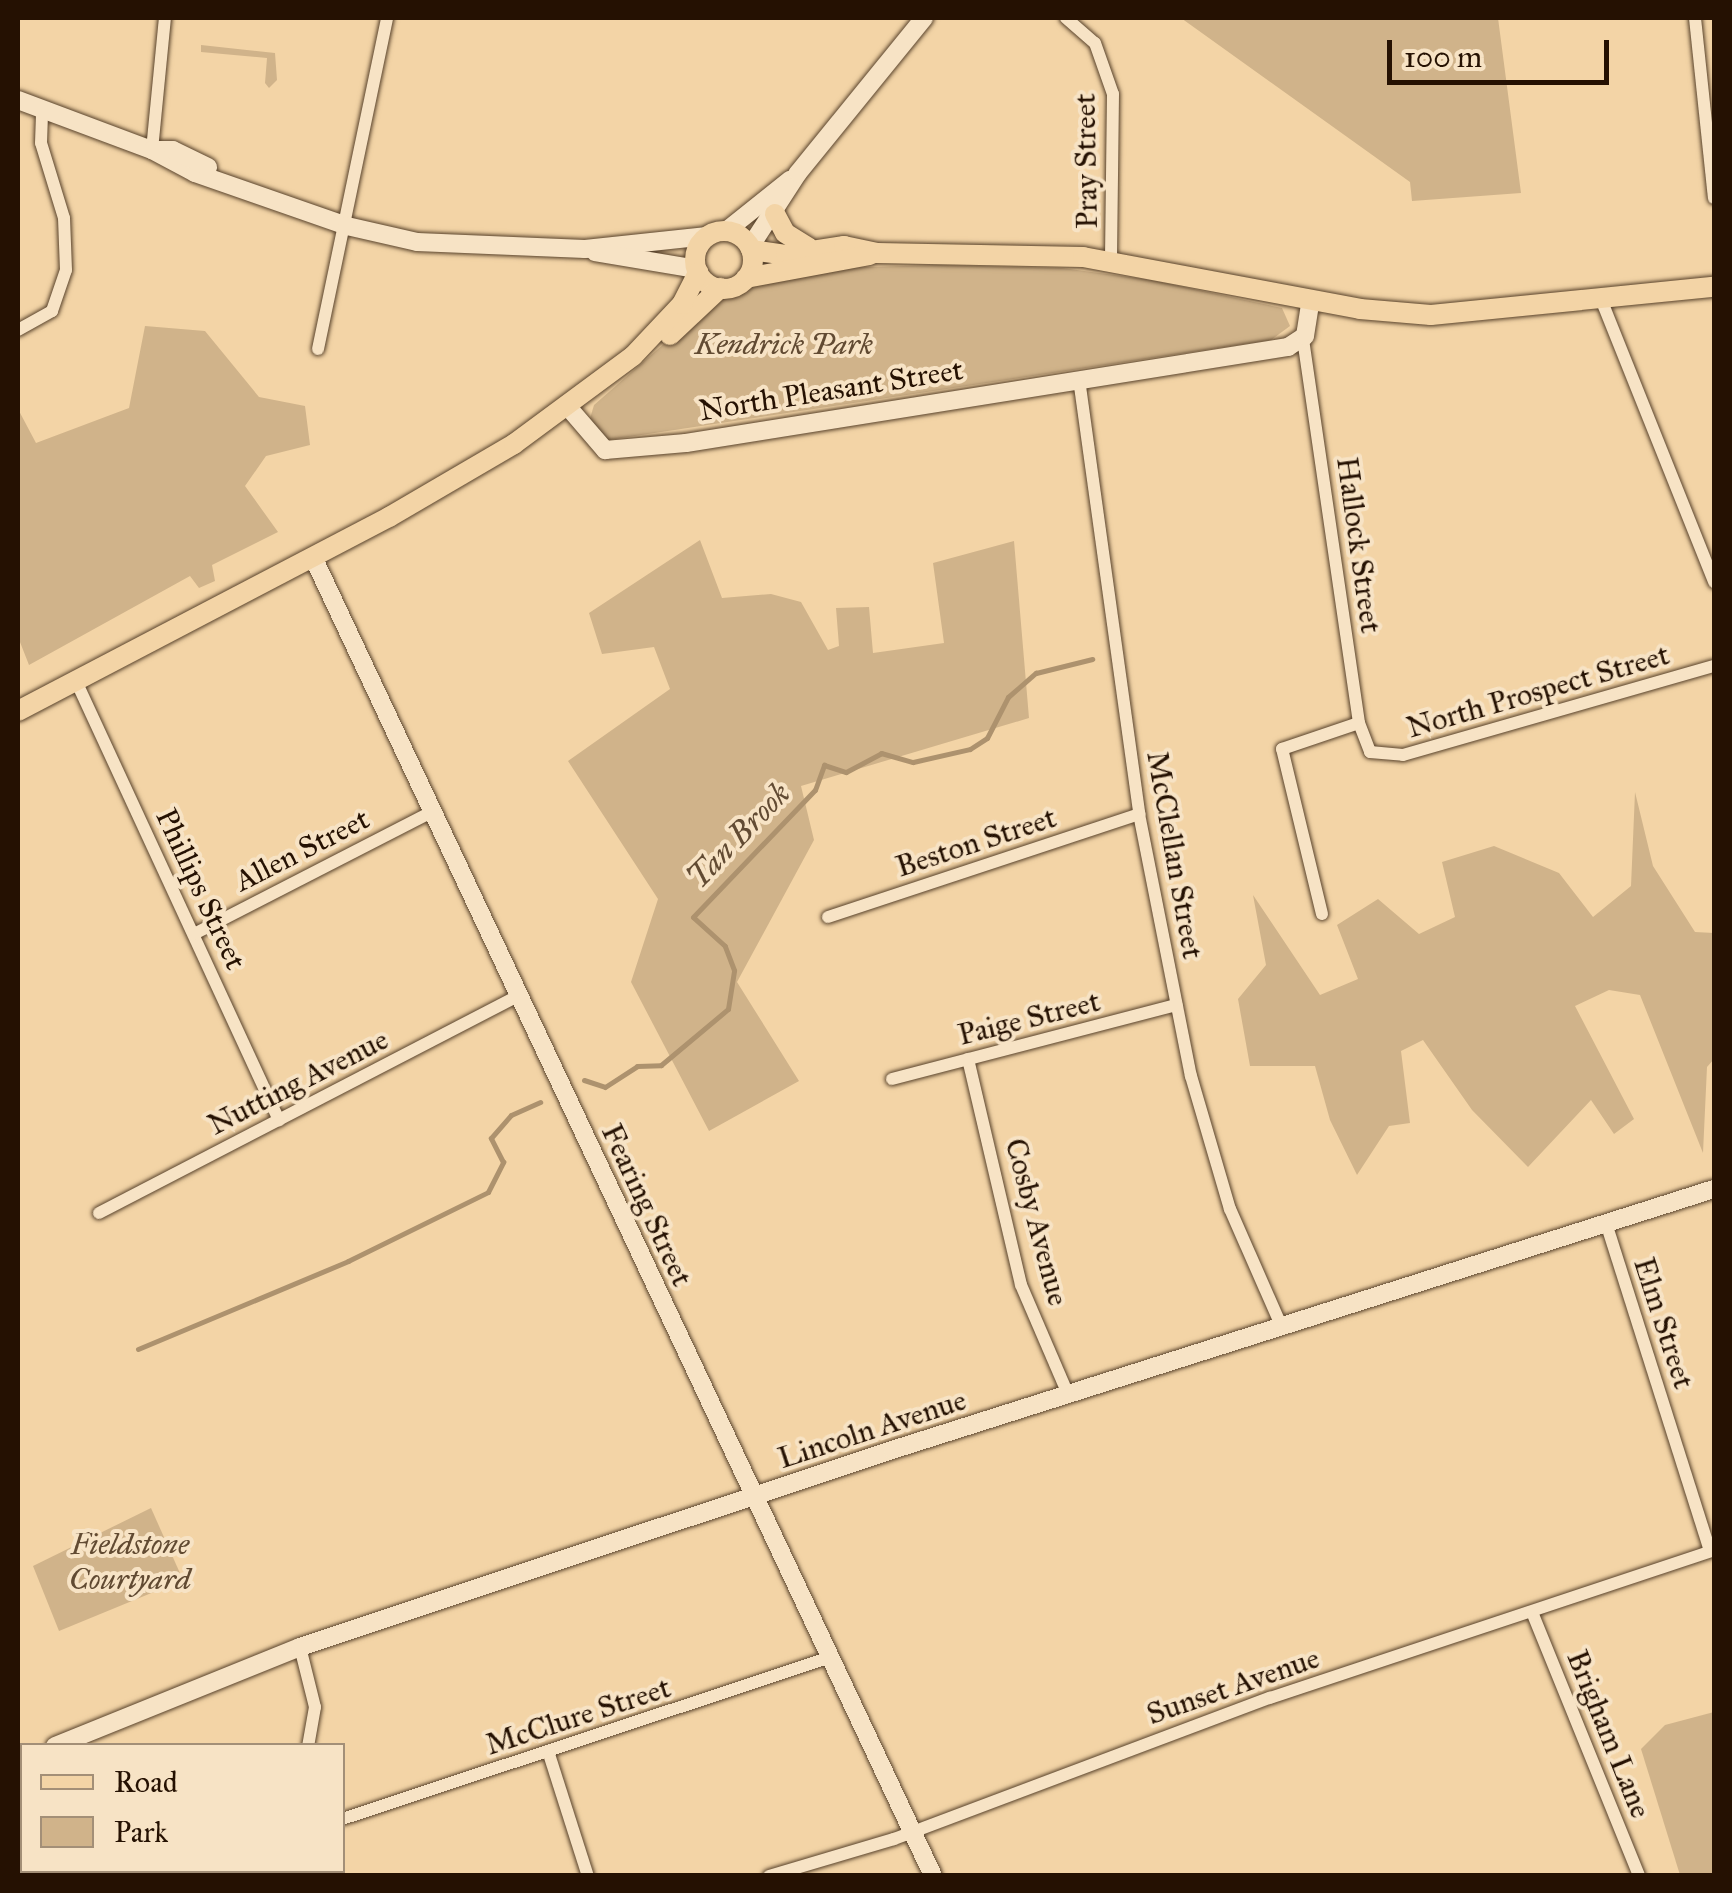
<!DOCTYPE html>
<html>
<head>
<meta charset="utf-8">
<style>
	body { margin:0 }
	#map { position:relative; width:1732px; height:1893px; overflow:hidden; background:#f3d4a6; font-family:"IM FELL Great Primer",serif }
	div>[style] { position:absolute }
	.green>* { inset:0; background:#d0b38a }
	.stream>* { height:5px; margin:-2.5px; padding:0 2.5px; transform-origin:2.5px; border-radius:2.5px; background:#ad926e }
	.roads { filter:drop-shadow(0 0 2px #58422b) drop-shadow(0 0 2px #58422b) }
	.street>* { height:12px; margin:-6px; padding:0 6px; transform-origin:6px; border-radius:6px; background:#f7e3c5 }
	.secondary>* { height:18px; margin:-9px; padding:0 9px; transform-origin:9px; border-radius:9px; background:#f7e3c5 }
	.primary>* { height:20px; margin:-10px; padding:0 10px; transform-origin:10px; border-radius:10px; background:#f3d4a6 }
	.primary>.ring { margin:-10px; padding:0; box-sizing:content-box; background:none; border:20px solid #f3d4a6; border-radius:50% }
	span { translate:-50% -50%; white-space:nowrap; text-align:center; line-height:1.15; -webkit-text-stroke:8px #f7e3c5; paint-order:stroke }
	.street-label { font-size:30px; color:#251102 }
	.park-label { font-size:30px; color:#614a32; font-style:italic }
	.water-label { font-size:32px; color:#624b33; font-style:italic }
	.frame { position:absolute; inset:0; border:20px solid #251102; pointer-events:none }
	.legend { position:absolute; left:20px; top:1743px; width:325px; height:130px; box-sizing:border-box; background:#f7e3c5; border:2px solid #a38f77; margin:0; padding:12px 18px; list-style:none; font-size:30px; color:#251102 }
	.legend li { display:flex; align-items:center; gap:20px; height:50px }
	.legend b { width:50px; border:2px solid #a38f77 }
	.scale { position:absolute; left:1387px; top:40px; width:222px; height:45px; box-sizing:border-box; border:5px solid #251102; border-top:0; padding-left:12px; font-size:30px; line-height:35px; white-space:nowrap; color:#251102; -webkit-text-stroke:8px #f7e3c5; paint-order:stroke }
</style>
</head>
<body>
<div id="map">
	<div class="green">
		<div style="clip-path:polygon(1181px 18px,1498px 18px,1521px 193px,1412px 201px,1410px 182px)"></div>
		<div style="clip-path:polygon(201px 45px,275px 53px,277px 80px,269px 88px,265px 83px,267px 58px,201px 52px)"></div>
		<div style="clip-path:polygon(939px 265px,1062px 268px,1151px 280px,1282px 308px,1290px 326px,1271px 340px,608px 440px,589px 422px,594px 405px,721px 294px,760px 278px,831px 268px)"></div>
		<div style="clip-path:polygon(145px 326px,205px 331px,259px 397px,305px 406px,310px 445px,266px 456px,245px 486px,278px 532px,212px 565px,215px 581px,199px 588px,190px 576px,29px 665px,18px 637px,18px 409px,36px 443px,129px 408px)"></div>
		<div style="clip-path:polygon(700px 540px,722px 598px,771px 594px,801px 602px,828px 650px,839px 646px,836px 608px,869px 607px,873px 653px,944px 643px,933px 563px,1014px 541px,1029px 718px,801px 786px,814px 840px,737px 982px,799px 1081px,709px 1131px,631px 982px,658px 899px,568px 761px,670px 689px,654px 647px,602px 654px,589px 613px)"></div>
		<div style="clip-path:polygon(1635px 792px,1653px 866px,1695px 932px,1714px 933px,1714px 1059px,1707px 1067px,1703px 1153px,1640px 995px,1609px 990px,1575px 1006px,1634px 1119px,1614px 1134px,1591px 1100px,1528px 1167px,1472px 1110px,1423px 1040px,1401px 1051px,1410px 1123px,1389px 1126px,1357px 1175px,1330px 1120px,1315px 1066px,1250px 1066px,1238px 999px,1266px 965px,1253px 895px,1320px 995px,1358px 979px,1337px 925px,1378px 899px,1419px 934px,1455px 917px,1442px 862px,1494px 846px,1559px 873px,1593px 917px,1631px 886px)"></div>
		<div style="clip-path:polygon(151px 1508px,183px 1580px,59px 1631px,33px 1566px)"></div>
		<div style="clip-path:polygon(1714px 1712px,1714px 1875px,1680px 1875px,1641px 1749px,1665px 1725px)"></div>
	</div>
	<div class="stream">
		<div style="left:584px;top:1080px;width:22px;rotate:18deg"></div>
		<div style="left:605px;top:1087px;width:38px;rotate:-33deg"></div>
		<div style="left:637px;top:1066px;width:24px;rotate:-2deg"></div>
		<div style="left:661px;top:1065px;width:87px;rotate:-39.9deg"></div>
		<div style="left:728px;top:1009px;width:39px;rotate:-81deg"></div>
		<div style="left:734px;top:970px;width:26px;rotate:-111deg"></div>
		<div style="left:725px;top:946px;width:43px;rotate:-137.8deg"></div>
		<div style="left:693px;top:917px;width:176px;rotate:-46.2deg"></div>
		<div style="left:815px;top:790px;width:27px;rotate:-70deg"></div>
		<div style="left:824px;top:765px;width:23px;rotate:18deg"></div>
		<div style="left:846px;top:772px;width:40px;rotate:-28deg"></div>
		<div style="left:881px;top:753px;width:33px;rotate:16deg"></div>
		<div style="left:913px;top:762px;width:58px;rotate:-12.8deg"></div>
		<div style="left:970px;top:749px;width:20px;rotate:-33deg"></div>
		<div style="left:987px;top:738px;width:46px;rotate:-62.9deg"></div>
		<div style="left:1008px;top:697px;width:37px;rotate:-41deg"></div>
		<div style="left:1036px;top:673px;width:58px;rotate:-14deg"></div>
		<div style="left:138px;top:1349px;width:228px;rotate:-22.7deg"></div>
		<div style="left:348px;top:1261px;width:156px;rotate:-26.2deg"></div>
		<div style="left:488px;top:1192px;width:34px;rotate:-63deg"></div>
		<div style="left:503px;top:1162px;width:27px;rotate:-117deg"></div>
		<div style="left:491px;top:1138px;width:30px;rotate:-49deg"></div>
		<div style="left:511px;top:1115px;width:32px;rotate:-24deg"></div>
	</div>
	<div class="roads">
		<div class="street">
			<div style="left:1066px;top:18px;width:38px;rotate:41deg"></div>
			<div style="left:1095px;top:43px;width:54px;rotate:70.6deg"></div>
			<div style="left:1113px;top:94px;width:166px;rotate:90.7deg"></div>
			<div style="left:1695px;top:18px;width:181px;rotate:84deg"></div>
			<div style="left:152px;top:150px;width:133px;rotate:-84.4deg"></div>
			<div style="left:1601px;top:299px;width:305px;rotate:68.2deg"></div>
			<div style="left:18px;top:330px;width:39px;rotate:-29deg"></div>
			<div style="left:52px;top:311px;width:43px;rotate:-71.1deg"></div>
			<div style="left:66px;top:270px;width:52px;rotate:-92.2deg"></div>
			<div style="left:64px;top:218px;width:78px;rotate:-107deg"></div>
			<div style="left:41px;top:143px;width:34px;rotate:-88deg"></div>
			<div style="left:1303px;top:339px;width:388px;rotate:81.7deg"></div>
			<div style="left:1359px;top:723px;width:31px;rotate:69deg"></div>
			<div style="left:1370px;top:752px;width:33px;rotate:5deg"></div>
			<div style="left:1403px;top:755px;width:323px;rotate:-16deg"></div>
			<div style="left:318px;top:349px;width:338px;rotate:-78.2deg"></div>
			<div style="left:1079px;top:379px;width:439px;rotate:82.1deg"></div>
			<div style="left:1139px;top:814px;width:267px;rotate:78.8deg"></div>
			<div style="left:1191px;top:1076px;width:139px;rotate:73.7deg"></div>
			<div style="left:1230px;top:1209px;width:127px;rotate:66.3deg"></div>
			<div style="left:76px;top:681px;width:484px;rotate:65.2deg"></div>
			<div style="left:1322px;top:914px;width:170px;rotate:-103.6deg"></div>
			<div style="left:1282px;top:749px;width:81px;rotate:-18.7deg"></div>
			<div style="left:828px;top:917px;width:328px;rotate:-18.3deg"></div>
			<div style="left:194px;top:934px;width:269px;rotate:-27.2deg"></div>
			<div style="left:968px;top:1059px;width:232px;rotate:76.8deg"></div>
			<div style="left:1021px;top:1285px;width:119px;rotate:66.7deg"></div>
			<div style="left:892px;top:1079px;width:294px;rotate:-14.6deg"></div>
			<div style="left:99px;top:1213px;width:473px;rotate:-27.4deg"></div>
			<div style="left:1606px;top:1223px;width:344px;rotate:72.4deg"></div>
			<div style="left:1532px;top:1612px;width:285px;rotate:67.9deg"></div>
			<div style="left:300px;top:1647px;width:62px;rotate:76deg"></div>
			<div style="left:315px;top:1707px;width:40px;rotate:100deg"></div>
			<div style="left:548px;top:1751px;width:131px;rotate:72.3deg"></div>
			<div style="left:342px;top:1819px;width:512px;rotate:-18.33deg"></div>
			<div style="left:256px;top:1876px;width:6px;rotate:-72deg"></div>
			<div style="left:769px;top:1876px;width:130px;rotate:-16.5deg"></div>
			<div style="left:894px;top:1839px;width:402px;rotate:-20.6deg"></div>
			<div style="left:1270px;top:1698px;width:468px;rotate:-18.4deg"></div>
		</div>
		<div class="secondary">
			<div style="left:18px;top:100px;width:143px;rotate:20.5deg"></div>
			<div style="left:152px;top:150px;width:49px;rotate:28.1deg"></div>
			<div style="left:195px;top:173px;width:161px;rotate:19.2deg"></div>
			<div style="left:347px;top:226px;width:72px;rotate:12.9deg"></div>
			<div style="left:417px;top:242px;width:168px;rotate:2.4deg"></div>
			<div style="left:585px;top:249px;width:123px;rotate:-6.1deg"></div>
			<div style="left:152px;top:150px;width:21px"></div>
			<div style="left:173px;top:150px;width:39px;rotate:26deg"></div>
			<div style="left:726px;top:231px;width:82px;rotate:-38.6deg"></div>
			<div style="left:750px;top:247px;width:88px;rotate:-57deg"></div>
			<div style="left:798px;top:173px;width:200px;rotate:-50.9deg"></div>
			<div style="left:595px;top:252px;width:103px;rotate:9.5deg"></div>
			<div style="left:568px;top:407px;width:57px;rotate:49.3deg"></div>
			<div style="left:605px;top:450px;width:81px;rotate:-4.9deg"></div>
			<div style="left:686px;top:443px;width:610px;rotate:-9.06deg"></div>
			<div style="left:1288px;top:347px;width:20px;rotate:-33deg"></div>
			<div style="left:1305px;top:336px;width:36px;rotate:-81deg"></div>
			<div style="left:313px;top:557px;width:1457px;rotate:64.82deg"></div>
			<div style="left:55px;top:1746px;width:264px;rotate:-22deg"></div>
			<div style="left:300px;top:1647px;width:624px;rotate:-18.41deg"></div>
			<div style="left:892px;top:1450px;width:862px;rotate:-17.62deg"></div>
			<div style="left:18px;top:1760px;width:4px;rotate:-14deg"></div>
		</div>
		<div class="primary">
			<div style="left:775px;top:214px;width:21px;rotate:62deg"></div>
			<div style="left:785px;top:233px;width:28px;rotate:32deg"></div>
			<div class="ring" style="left:695px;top:231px;width:38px;height:38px"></div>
			<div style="left:751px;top:250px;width:35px;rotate:8deg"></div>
			<div style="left:786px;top:255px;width:59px;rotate:-8.8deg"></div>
			<div style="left:844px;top:246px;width:34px;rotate:12deg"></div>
			<div style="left:877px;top:253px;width:206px;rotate:1.1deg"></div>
			<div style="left:1083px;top:257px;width:282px;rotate:10.6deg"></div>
			<div style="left:1360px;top:309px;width:71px;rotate:4.8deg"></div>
			<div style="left:1431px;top:315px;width:284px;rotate:-5.7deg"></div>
			<div style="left:746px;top:278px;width:126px;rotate:-10.5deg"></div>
			<div style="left:670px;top:335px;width:69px;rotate:-43.2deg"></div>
			<div style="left:18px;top:711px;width:419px;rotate:-27.6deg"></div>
			<div style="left:389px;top:517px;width:145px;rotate:-30.3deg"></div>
			<div style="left:514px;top:444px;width:148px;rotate:-36.5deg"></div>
			<div style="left:633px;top:356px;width:71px;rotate:-46.7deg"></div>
			<div style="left:682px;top:304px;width:36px;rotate:-63deg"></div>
			<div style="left:18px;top:1772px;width:13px;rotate:72deg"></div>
			<div style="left:58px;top:1870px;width:6px;rotate:72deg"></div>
		</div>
	</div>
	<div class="street-label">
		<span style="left:1086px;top:161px;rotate:-91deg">Pray Street</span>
		<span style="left:831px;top:390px;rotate:-9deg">North Pleasant Street</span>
		<span style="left:1359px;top:545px;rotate:82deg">Hallock Street</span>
		<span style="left:1538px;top:691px;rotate:-16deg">North Prospect Street</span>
		<span style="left:976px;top:842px;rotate:-18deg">Beston Street</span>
		<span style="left:302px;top:850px;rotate:-27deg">Allen Street</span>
		<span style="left:1175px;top:855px;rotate:80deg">McClellan Street</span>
		<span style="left:201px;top:889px;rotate:65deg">Phillips Street</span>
		<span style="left:1029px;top:1018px;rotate:-14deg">Paige Street</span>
		<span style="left:298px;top:1082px;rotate:-27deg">Nutting Avenue</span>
		<span style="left:647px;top:1205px;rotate:65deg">Fearing Street</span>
		<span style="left:1037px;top:1222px;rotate:75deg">Cosby Avenue</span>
		<span style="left:1664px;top:1323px;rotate:72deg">Elm Street</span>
		<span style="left:872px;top:1429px;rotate:-18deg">Lincoln Avenue</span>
		<span style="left:1233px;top:1686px;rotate:-19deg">Sunset Avenue</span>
		<span style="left:578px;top:1716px;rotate:-18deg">McClure Street</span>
		<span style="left:1609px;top:1734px;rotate:68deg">Brigham Lane</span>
	</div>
	<div class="park-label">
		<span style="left:784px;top:344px">Kendrick Park</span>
		<span style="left:130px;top:1561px">Fieldstone<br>Courtyard</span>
	</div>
	<div class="water-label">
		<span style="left:739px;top:836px;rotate:-46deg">Tan Brook</span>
	</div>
	<div class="frame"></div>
	<ul class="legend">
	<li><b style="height:12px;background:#f3d4a6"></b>Road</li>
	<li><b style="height:28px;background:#d0b38a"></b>Park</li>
	</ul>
	<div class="scale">100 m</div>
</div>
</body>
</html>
